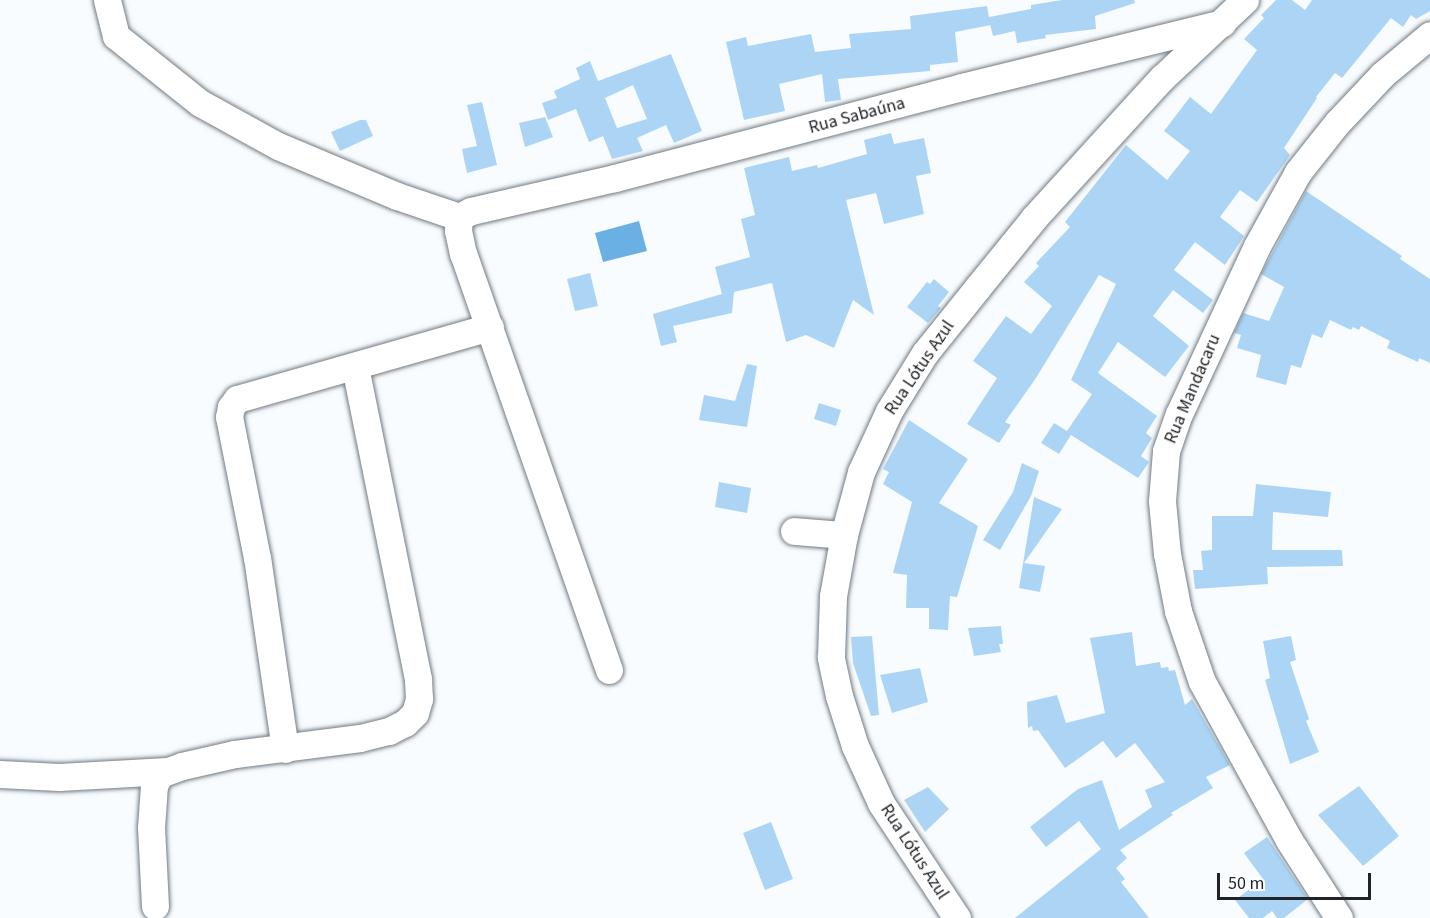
<!DOCTYPE html>
<html>
<head>
<meta charset="utf-8">
<style>
	body { margin:0 }
	#map { position:relative; width:1430px; height:918px; overflow:hidden; background:#f9fcfe; font-family:"Source Sans 3",sans-serif }
	div>[style] { position:absolute }
	.water>* { inset:0; background:#6ab0e4 }
	.building>* { inset:0; background:#acd5f5 }
	.roads { filter:drop-shadow(0 0 2px #707b84) drop-shadow(0 0 2px #707b84) }
	.minor>* { height:27px; margin:-13.5px; padding:0 13.5px; transform-origin:13.5px; border-radius:13.5px; background:#fff }
	span { translate:-50% -50%; white-space:nowrap; text-align:center; line-height:1.15; -webkit-text-stroke:4.5px #fff; paint-order:stroke }
	.street-label { font-size:18px; color:#202428 }
	.scale { position:absolute; left:1217px; top:873px; width:154px; height:27px; box-sizing:border-box; border:3px solid #202428; border-top:0; padding-left:8px; font-size:18px; line-height:21px; white-space:nowrap; color:#202428; -webkit-text-stroke:4px #fff; paint-order:stroke }
</style>
</head>
<body>
<div id="map">
	<div class="water">
		<div style="clip-path:polygon(639px 221px,647px 251px,603px 262px,595px 233px)"></div>
	</div>
	<div class="building">
		<div style="clip-path:polygon(1062px 0,1134px 0,1135px 3px,1095px 16px,1096px 29px,1045px 35px,1046px 38px,1017px 43px,1015px 31px,993px 36px,989px 20px,991px 25px,955px 32px,958px 62px,930px 65px,930px 71px,838px 79px,841px 100px,825px 102px,822px 74px,779px 84px,785px 111px,744px 120px,726px 42px,746px 37px,748px 46px,811px 34px,815px 52px,851px 48px,849px 34px,911px 29px,910px 16px,987px 6px,989px 17px,1031px 9px,1031px 5px)"></div>
		<div style="clip-path:polygon(1276px 0,1292px 0,1305px 10px,1312px 0,1430px 0,1430px 11px,1416px 19px,1411px 15px,1403px 27px,1391px 18px,1342px 78px,1335px 73px,1316px 97px,1317px 98px,1284px 148px,1290px 155px,1257px 202px,1240px 190px,1220px 217px,1244px 236px,1225px 265px,1195px 242px,1174px 270px,1213px 300px,1203px 313px,1173px 290px,1153px 316px,1189px 346px,1165px 377px,1118px 342px,1098px 373px,1157px 416px,1146px 433px,1152px 438px,1141px 456px,1149px 462px,1138px 478px,1071px 435px,1059px 454px,1041px 443px,1054px 423px,1067px 431px,1092px 394px,1071px 380px,1116px 284px,1099px 275px,1036px 378px,1005px 422px,1011px 425px,999px 443px,967px 424px,997px 378px,973px 361px,1006px 316px,1031px 334px,1052px 306px,1024px 282px,1039px 266px,1036px 263px,1070px 227px,1065px 222px,1126px 145px,1167px 180px,1190px 151px,1164px 131px,1190px 97px,1211px 114px,1257px 50px,1244px 39px,1264px 18px,1261px 15px)"></div>
		<div style="clip-path:polygon(evenodd,671px 54px,702px 131px,674px 143px,666px 125px,637px 138px,643px 151px,612px 159px,603px 136px,589px 142px,576px 109px,548px 120px,542px 103px,557px 98px,554px 91px,580px 79px,576px 68px,590px 61px,598px 81px,671px 54px,633px 85px,647px 119px,617px 128px,605px 98px,633px 85px)"></div>
		<div style="clip-path:polygon(482px 102px,497px 165px,467px 173px,462px 149px,477px 146px,467px 105px)"></div>
		<div style="clip-path:polygon(545px 117px,553px 137px,525px 147px,519px 123px)"></div>
		<div style="clip-path:polygon(360px 120px,366px 120px,373px 136px,340px 151px,331px 132px)"></div>
		<div style="clip-path:polygon(891px 133px,894px 144px,924px 138px,931px 173px,916px 176px,924px 214px,884px 224px,876px 193px,846px 200px,874px 315px,853px 300px,834px 348px,806px 335px,786px 342px,772px 283px,734px 292px,732px 313px,673px 326px,677px 342px,661px 346px,653px 314px,722px 294px,715px 267px,750px 257px,741px 219px,755px 215px,744px 168px,789px 157px,792px 171px,817px 165px,818px 168px,867px 154px,864px 140px)"></div>
		<div style="clip-path:polygon(1306px 191px,1402px 256px,1400px 259px,1430px 279px,1430px 363px,1419px 358px,1418px 362px,1387px 348px,1390px 341px,1361px 326px,1359px 330px,1353px 327px,1351px 330px,1330px 320px,1322px 338px,1312px 334px,1301px 368px,1291px 365px,1286px 385px,1256px 377px,1261px 355px,1237px 348px,1241px 335px,1234px 333px,1243px 313px,1269px 321px,1284px 287px,1261px 274px)"></div>
		<div style="clip-path:polygon(590px 273px,598px 306px,575px 311px,567px 279px)"></div>
		<div style="clip-path:polygon(934px 279px,949px 292px,938px 306px,941px 308px,928px 323px,907px 307px,927px 282px,930px 284px)"></div>
		<div style="clip-path:polygon(747px 364px,757px 366px,747px 427px,699px 420px,704px 395px,735px 401px)"></div>
		<div style="clip-path:polygon(819px 403px,841px 410px,836px 426px,814px 419px)"></div>
		<div style="clip-path:polygon(909px 420px,968px 459px,939px 503px,978px 526px,957px 597px,950px 596px,948px 630px,929px 629px,929px 608px,906px 608px,907px 575px,893px 573px,912px 502px,883px 484px,889px 472px,883px 469px)"></div>
		<div style="clip-path:polygon(1022px 463px,1039px 471px,1031px 496px,1000px 550px,983px 540px,1013px 492px)"></div>
		<div style="clip-path:polygon(719px 482px,751px 488px,747px 513px,715px 507px)"></div>
		<div style="clip-path:polygon(1256px 484px,1331px 492px,1328px 517px,1273px 512px,1272px 550px,1342px 550px,1343px 566px,1267px 567px,1268px 584px,1195px 589px,1193px 570px,1203px 570px,1201px 551px,1212px 550px,1212px 516px,1253px 516px)"></div>
		<div style="clip-path:polygon(1034px 497px,1062px 509px,1024px 563px,1045px 566px,1040px 592px,1019px 588px)"></div>
		<div style="clip-path:polygon(1001px 626px,1003px 644px,999px 644px,1001px 652px,974px 656px,968px 628px)"></div>
		<div style="clip-path:polygon(1132px 632px,1136px 666px,1160px 662px,1161px 668px,1168px 667px,1169px 671px,1175px 670px,1185px 705px,1192px 699px,1230px 765px,1206px 777px,1213px 788px,1171px 813px,1173px 815px,1120px 850px,1127px 858px,1116px 868px,1125px 879px,1121px 882px,1149px 918px,1015px 918px,1101px 849px,1079px 821px,1046px 847px,1030px 827px,1078px 789px,1102px 780px,1119px 830px,1152px 807px,1145px 790px,1165px 782px,1135px 743px,1116px 758px,1103px 741px,1065px 768px,1038px 730px,1033px 731px,1032px 726px,1028px 728px,1027px 702px,1057px 695px,1066px 723px,1105px 713px,1090px 638px)"></div>
		<div style="clip-path:polygon(872px 636px,879px 715px,871px 716px,853px 663px,851px 637px)"></div>
		<div style="clip-path:polygon(1291px 636px,1296px 660px,1290px 662px,1309px 719px,1306px 721px,1319px 752px,1290px 764px,1265px 680px,1270px 678px,1263px 641px)"></div>
		<div style="clip-path:polygon(920px 668px,928px 702px,892px 713px,880px 675px)"></div>
		<div style="clip-path:polygon(1359px 786px,1399px 836px,1363px 866px,1318px 815px)"></div>
		<div style="clip-path:polygon(928px 787px,949px 809px,925px 832px,904px 800px)"></div>
		<div style="clip-path:polygon(771px 822px,793px 879px,765px 890px,743px 833px)"></div>
		<div style="clip-path:polygon(1267px 837px,1308px 899px,1284px 918px,1277px 918px,1272px 911px,1263px 918px,1249px 918px,1235px 900px,1263px 879px,1244px 853px)"></div>
	</div>
	<div class="roads">
		<div class="minor">
			<div style="left:107px;top:0;width:37px;rotate:76deg"></div>
			<div style="left:116px;top:36px;width:107px;rotate:38.6deg"></div>
			<div style="left:200px;top:103px;width:89px;rotate:28.9deg"></div>
			<div style="left:278px;top:146px;width:129px;rotate:22.8deg"></div>
			<div style="left:397px;top:196px;width:65px;rotate:18.7deg"></div>
			<div style="left:794px;top:531px;width:50px;rotate:4.6deg"></div>
			<div style="left:609px;top:670px;width:441px;rotate:-109.3deg"></div>
			<div style="left:463px;top:254px;width:24px;rotate:-102deg"></div>
			<div style="left:458px;top:231px;width:14px;rotate:-86deg"></div>
			<div style="left:459px;top:217px;width:13px;rotate:-27deg"></div>
			<div style="left:471px;top:211px;width:148px;rotate:-12.9deg"></div>
			<div style="left:615px;top:178px;width:359px;rotate:-14.7deg"></div>
			<div style="left:962px;top:87px;width:268px;rotate:-13.8deg"></div>
			<div style="left:285px;top:749px;width:193px;rotate:-98.3deg"></div>
			<div style="left:257px;top:558px;width:144px;rotate:-101.2deg"></div>
			<div style="left:229px;top:417px;width:10px;rotate:-79deg"></div>
			<div style="left:231px;top:407px;width:10px;rotate:-53deg"></div>
			<div style="left:237px;top:399px;width:263px;rotate:-15.9deg"></div>
			<div style="left:0;top:774px;width:59px;rotate:2.9deg"></div>
			<div style="left:59px;top:777px;width:108px;rotate:-3.2deg"></div>
			<div style="left:155px;top:906px;width:78px;rotate:-92.9deg"></div>
			<div style="left:151px;top:828px;width:43px;rotate:-86deg"></div>
			<div style="left:154px;top:785px;width:13px;rotate:-61deg"></div>
			<div style="left:160px;top:774px;width:23px;rotate:-20deg"></div>
			<div style="left:182px;top:766px;width:54px;rotate:-12.8deg"></div>
			<div style="left:235px;top:754px;width:126px;rotate:-7.3deg"></div>
			<div style="left:360px;top:738px;width:30px;rotate:-14deg"></div>
			<div style="left:389px;top:731px;width:18px;rotate:-27deg"></div>
			<div style="left:405px;top:723px;width:14px;rotate:-45deg"></div>
			<div style="left:415px;top:713px;width:15px;rotate:-74deg"></div>
			<div style="left:419px;top:699px;width:20px;rotate:-93deg"></div>
			<div style="left:418px;top:679px;width:319px;rotate:-101.4deg"></div>
			<div style="left:957px;top:918px;width:138px;rotate:-123.5deg"></div>
			<div style="left:881px;top:803px;width:63px;rotate:-114.5deg"></div>
			<div style="left:855px;top:746px;width:52px;rotate:-107.7deg"></div>
			<div style="left:839px;top:696px;width:40px;rotate:-102deg"></div>
			<div style="left:831px;top:657px;width:61px;rotate:-88.1deg"></div>
			<div style="left:833px;top:596px;width:62px;rotate:-79.8deg"></div>
			<div style="left:844px;top:535px;width:65px;rotate:-74.9deg"></div>
			<div style="left:861px;top:472px;width:67px;rotate:-65.3deg"></div>
			<div style="left:889px;top:411px;width:68px;rotate:-58.2deg"></div>
			<div style="left:925px;top:353px;width:85px;rotate:-51.2deg"></div>
			<div style="left:978px;top:287px;width:89px;rotate:-50.9deg"></div>
			<div style="left:1034px;top:218px;width:190px;rotate:-47.6deg"></div>
			<div style="left:1162px;top:78px;width:114px;rotate:-43.2deg"></div>
			<div style="left:1339px;top:918px;width:93px;rotate:-122.7deg"></div>
			<div style="left:1289px;top:840px;width:180px;rotate:-118.8deg"></div>
			<div style="left:1202px;top:682px;width:75px;rotate:-108.7deg"></div>
			<div style="left:1178px;top:611px;width:58px;rotate:-100.9deg"></div>
			<div style="left:1167px;top:554px;width:53px;rotate:-95.4deg"></div>
			<div style="left:1162px;top:501px;width:50px;rotate:-85.4deg"></div>
			<div style="left:1166px;top:451px;width:39px;rotate:-71deg"></div>
			<div style="left:1179px;top:414px;width:185px;rotate:-65.1deg"></div>
			<div style="left:1257px;top:246px;width:85px;rotate:-61deg"></div>
			<div style="left:1298px;top:172px;width:63px;rotate:-51.5deg"></div>
			<div style="left:1337px;top:123px;width:66px;rotate:-46.8deg"></div>
			<div style="left:1382px;top:75px;width:62px;rotate:-39.8deg"></div>
		</div>
	</div>
	<div class="street-label">
		<span style="left:857px;top:116px;rotate:-15deg">Rua Sabaúna</span>
		<span style="left:920px;top:368px;rotate:-56deg">Rua Lótus Azul</span>
		<span style="left:1193px;top:389px;rotate:-67deg">Rua Mandacaru</span>
		<span style="left:914px;top:852px;rotate:57deg">Rua Lótus Azul</span>
	</div>
	<div class="scale">50 m</div>
</div>
</body>
</html>
